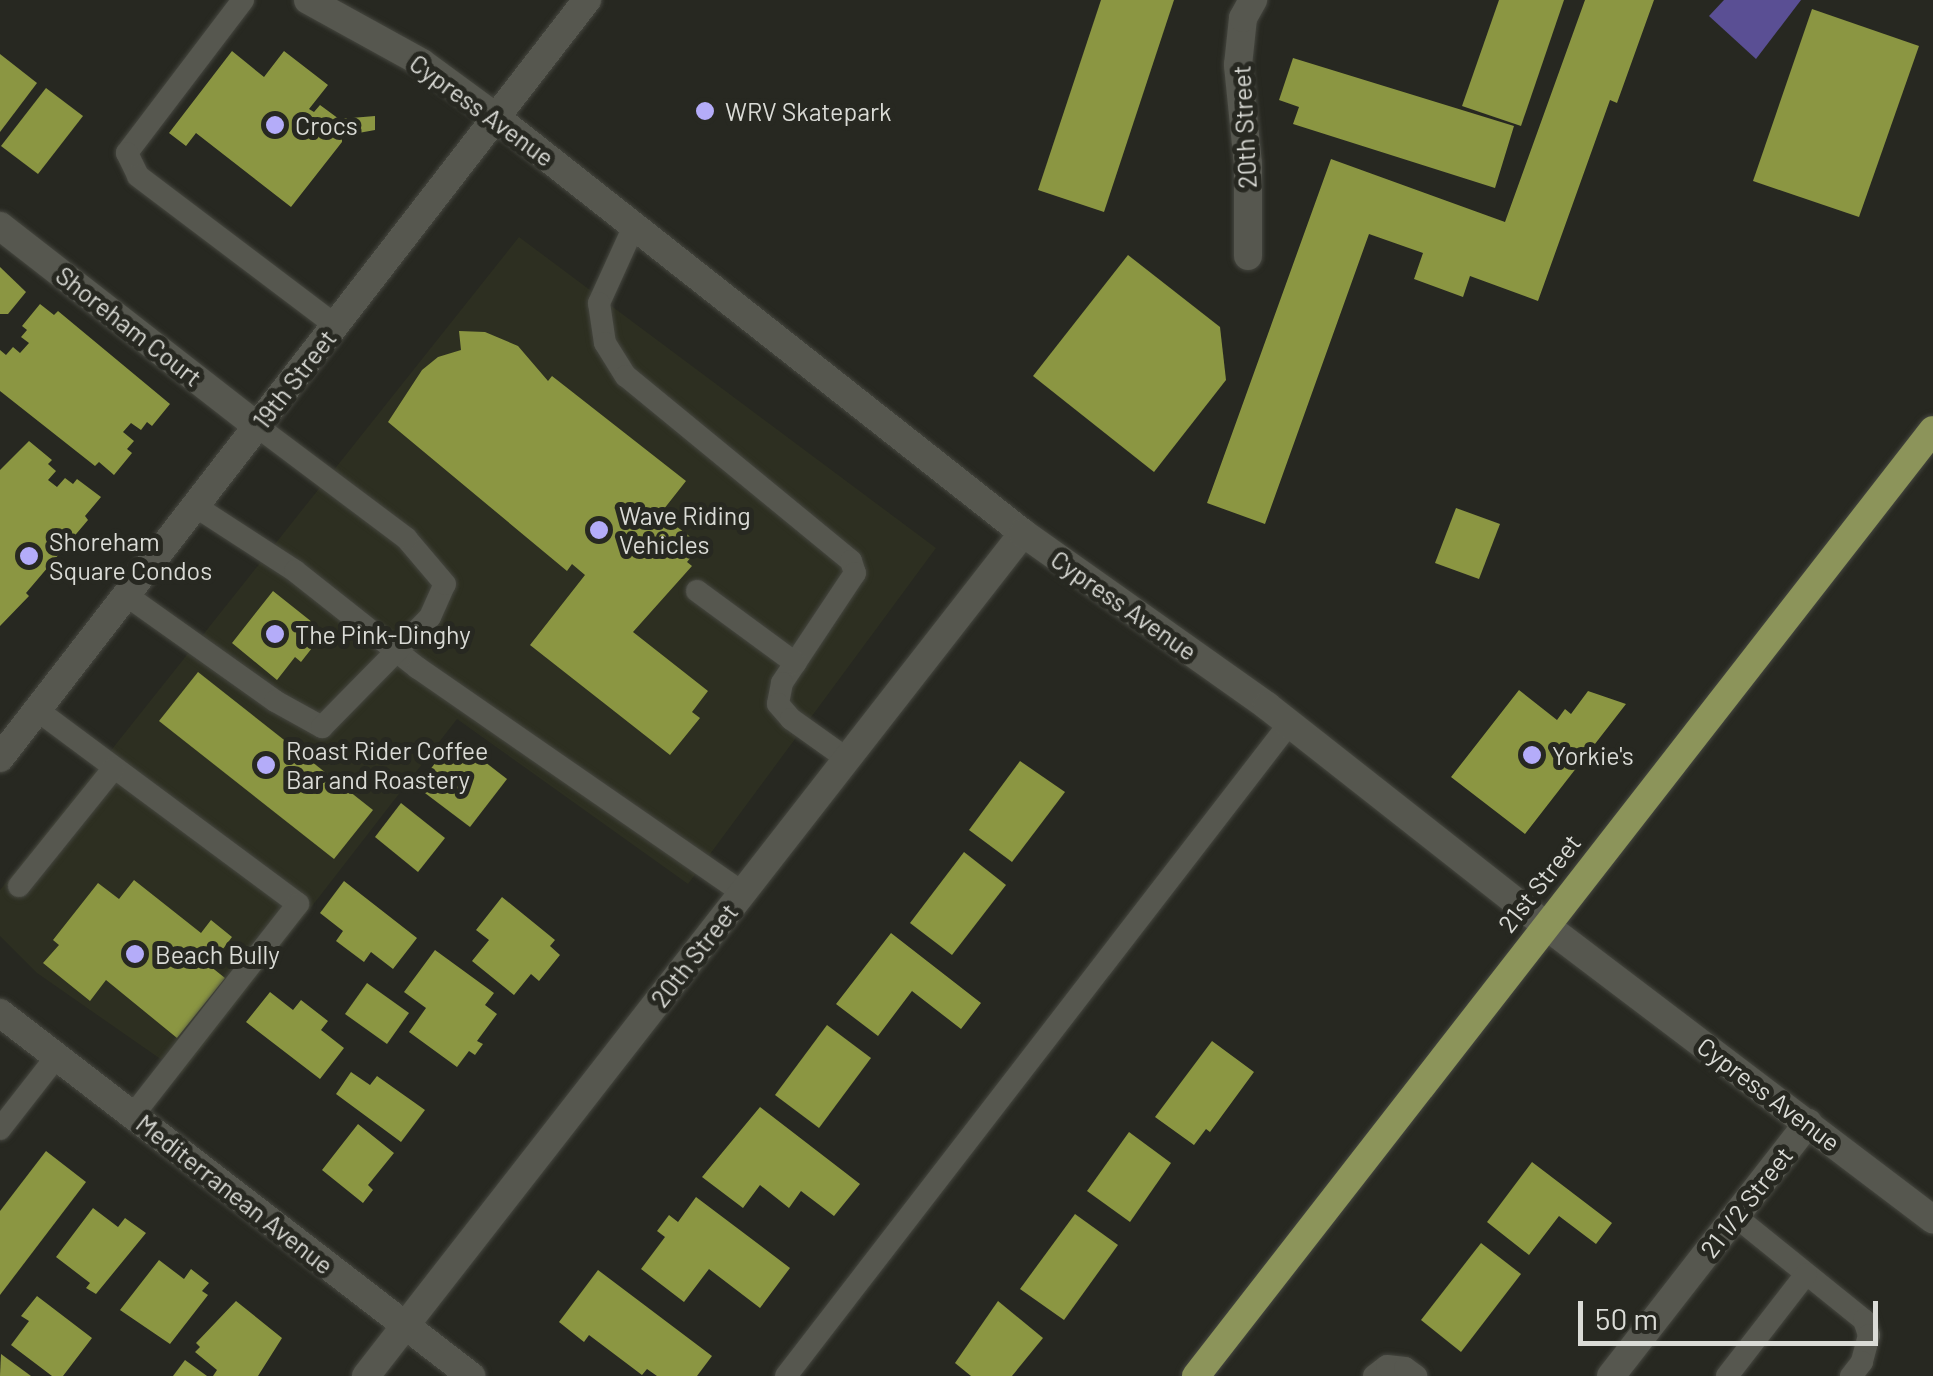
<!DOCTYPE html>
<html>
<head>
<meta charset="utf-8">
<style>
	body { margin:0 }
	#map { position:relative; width:1933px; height:1376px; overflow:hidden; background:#272821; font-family:Barlow,sans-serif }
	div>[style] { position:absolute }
	.built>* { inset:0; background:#2d2f21 }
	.water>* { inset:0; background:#5a4f94 }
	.building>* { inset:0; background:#8b9642 }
	.roads { filter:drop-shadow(0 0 2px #45463f) drop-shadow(0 0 2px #45463f) }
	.service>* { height:22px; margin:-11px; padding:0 11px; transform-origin:11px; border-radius:11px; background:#56574f }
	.minor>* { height:28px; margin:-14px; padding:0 14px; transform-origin:14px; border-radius:14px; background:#56574f }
	.tertiary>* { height:28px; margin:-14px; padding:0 14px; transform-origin:14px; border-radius:14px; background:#56574f }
	.trunk>* { height:28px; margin:-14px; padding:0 14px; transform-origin:14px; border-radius:14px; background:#8c945a }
	.dots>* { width:28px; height:28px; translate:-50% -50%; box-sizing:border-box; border:5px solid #272821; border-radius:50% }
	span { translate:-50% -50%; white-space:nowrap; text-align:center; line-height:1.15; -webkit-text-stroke:10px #272821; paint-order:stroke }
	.street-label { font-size:25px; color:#dadbd6 }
	.poi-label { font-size:25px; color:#dadbd6 }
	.left { translate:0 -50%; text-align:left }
	.scale { position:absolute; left:1578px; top:1301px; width:300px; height:45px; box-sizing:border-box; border:5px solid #dadbd6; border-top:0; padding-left:12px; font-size:30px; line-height:35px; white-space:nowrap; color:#dadbd6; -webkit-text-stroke:8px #272821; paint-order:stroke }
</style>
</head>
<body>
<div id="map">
	<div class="built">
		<div style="clip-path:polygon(519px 237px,936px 548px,688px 884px,457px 719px,182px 1074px,37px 973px,0 936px,0 890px)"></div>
	</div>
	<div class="water">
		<div style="clip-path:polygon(1724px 0,1801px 0,1756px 59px,1709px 16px)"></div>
	</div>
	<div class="building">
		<div style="clip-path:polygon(1101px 0,1174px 0,1104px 212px,1038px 190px)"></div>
		<div style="clip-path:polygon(1499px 0,1564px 0,1521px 126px,1462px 106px)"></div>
		<div style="clip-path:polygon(1585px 0,1654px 0,1617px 103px,1610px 100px,1538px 301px,1470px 276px,1463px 297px,1414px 279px,1423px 253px,1369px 234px,1265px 524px,1207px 503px,1331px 159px,1505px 222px)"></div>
		<div style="clip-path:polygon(1812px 9px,1919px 46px,1859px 217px,1753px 181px)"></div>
		<div style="clip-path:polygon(232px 51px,264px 77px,284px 51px,328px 85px,309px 109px,314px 112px,320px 105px,339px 119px,375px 116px,375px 130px,342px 136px,342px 142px,291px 207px,196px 133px,186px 146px,169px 133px)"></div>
		<div style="clip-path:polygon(0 54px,37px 83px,0 132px)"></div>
		<div style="clip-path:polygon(1293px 58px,1514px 126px,1495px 188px,1293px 124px,1299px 107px,1279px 100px)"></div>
		<div style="clip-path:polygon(46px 88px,83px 116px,38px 174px,1px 146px)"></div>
		<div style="clip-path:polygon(1128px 255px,1220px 327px,1226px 380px,1154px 472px,1033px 376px)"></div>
		<div style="clip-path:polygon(0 267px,26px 292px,8px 314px,0 314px)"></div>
		<div style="clip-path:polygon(40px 304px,54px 315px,58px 311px,170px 404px,152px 426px,147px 422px,141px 430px,131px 423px,123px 432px,134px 441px,127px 449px,132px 453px,114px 475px,99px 462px,95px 466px,0 391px,0 350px,6px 355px,13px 347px,20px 353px,29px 343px,21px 337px,27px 330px,22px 326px)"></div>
		<div style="clip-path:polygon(459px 331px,485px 332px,518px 346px,548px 381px,552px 376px,686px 481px,660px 514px,701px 545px,687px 562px,692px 566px,633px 632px,708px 691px,692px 712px,700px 718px,670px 755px,530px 645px,585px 575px,572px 564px,567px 571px,388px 422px,422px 370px,438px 357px,461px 350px)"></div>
		<div style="clip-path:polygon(29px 441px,52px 460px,48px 464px,56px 471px,48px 480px,57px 487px,65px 478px,73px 484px,77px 479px,101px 497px,85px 516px,88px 520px,26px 593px,29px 596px,0 626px,0 470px)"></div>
		<div style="clip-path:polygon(1456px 508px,1500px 524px,1479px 579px,1435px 563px)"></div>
		<div style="clip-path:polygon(273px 591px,317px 626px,304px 642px,312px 648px,301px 662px,295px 657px,277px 680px,232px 643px)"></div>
		<div style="clip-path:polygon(198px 672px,373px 810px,334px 859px,159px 721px)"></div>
		<div style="clip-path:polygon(1519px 690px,1557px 720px,1565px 709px,1571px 714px,1588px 691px,1626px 704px,1525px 834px,1451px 777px)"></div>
		<div style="clip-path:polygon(454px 738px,507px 779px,470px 827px,417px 787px)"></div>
		<div style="clip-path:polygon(1020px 761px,1065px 792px,1012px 862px,969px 830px)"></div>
		<div style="clip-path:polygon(401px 803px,445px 838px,418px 872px,375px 837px)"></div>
		<div style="clip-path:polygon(964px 852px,1006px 885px,952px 955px,910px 923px)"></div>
		<div style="clip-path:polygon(134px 880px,201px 933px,211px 920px,232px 937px,210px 966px,225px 978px,177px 1038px,106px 980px,90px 1001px,43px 963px,59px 945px,53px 940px,98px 883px,119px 899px)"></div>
		<div style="clip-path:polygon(344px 881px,417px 938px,393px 969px,371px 952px,364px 962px,336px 941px,343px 931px,320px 913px)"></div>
		<div style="clip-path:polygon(502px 897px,555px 940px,550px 946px,560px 955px,539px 981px,531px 974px,514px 995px,472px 961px,489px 940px,476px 930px)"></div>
		<div style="clip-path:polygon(891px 933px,981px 1003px,961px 1029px,912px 991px,878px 1036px,836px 1004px)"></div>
		<div style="clip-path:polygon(435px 950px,494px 993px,485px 1005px,497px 1014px,477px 1041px,483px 1044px,475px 1055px,469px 1051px,457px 1067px,409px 1032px,426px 1008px,404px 992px)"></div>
		<div style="clip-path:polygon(367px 983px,409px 1013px,387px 1044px,345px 1014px)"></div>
		<div style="clip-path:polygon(270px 992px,293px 1010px,301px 1000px,328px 1021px,321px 1030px,344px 1048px,320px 1079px,246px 1022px)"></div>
		<div style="clip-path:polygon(827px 1025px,871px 1058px,819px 1128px,775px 1095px)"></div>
		<div style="clip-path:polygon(1212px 1041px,1254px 1072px,1210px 1132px,1206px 1129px,1194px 1145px,1155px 1117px)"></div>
		<div style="clip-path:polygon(351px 1072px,370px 1085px,377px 1076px,425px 1110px,401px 1142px,336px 1094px)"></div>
		<div style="clip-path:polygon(760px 1107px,860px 1184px,834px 1216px,801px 1191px,789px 1208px,760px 1185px,743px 1208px,702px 1177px)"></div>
		<div style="clip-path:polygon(358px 1124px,394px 1153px,368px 1185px,373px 1190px,363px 1203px,322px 1170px)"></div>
		<div style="clip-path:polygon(1129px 1132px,1171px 1163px,1130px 1222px,1087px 1191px)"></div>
		<div style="clip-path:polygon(46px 1151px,86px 1182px,0 1295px,0 1211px)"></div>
		<div style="clip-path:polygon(1532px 1162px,1612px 1223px,1596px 1244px,1559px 1216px,1529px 1255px,1487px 1222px)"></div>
		<div style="clip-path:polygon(696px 1197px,790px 1268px,760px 1308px,709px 1269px,684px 1302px,641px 1269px,665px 1237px,657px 1231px,669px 1215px,678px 1222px)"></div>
		<div style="clip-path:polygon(93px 1208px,118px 1227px,125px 1218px,146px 1233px,96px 1294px,86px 1288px,90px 1283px,56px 1257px)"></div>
		<div style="clip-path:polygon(1075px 1214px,1118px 1245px,1064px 1320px,1020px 1289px)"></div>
		<div style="clip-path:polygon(1481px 1243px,1521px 1274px,1461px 1352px,1421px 1320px)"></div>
		<div style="clip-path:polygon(159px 1260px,184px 1279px,191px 1269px,209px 1283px,202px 1291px,208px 1295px,170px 1344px,120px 1310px)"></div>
		<div style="clip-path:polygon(598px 1270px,712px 1356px,697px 1376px,657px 1376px,647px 1369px,642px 1375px,589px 1335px,584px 1342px,559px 1322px)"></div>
		<div style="clip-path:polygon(37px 1296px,92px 1338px,63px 1376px,52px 1376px,11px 1345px,29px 1321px,21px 1316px)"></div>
		<div style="clip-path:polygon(236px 1301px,282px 1338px,258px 1376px,213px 1376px,217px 1370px,195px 1352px,200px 1347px,196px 1343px)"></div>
		<div style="clip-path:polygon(998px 1301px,1043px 1338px,1012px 1376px,971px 1376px,955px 1363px)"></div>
		<div style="clip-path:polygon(1px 1354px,31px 1376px,0 1376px)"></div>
		<div style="clip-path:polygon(185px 1360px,207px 1376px,173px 1376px)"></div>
	</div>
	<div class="roads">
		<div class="service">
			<div style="left:243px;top:0;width:192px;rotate:127.2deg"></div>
			<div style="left:127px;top:153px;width:25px;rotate:64deg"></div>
			<div style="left:138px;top:176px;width:248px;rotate:37.1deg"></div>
			<div style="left:634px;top:226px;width:85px;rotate:114.4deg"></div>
			<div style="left:599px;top:303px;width:40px;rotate:81.5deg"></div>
			<div style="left:605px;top:343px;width:39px;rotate:58deg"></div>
			<div style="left:626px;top:376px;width:291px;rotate:39.4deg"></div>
			<div style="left:851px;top:561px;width:13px;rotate:72deg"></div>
			<div style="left:855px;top:573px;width:132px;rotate:123.6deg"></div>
			<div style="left:782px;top:683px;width:21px;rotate:101deg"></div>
			<div style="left:778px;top:704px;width:20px;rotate:49deg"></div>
			<div style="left:791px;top:719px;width:69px;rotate:35.5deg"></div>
			<div style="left:195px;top:506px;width:119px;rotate:33deg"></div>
			<div style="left:295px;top:571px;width:157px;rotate:38.3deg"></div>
			<div style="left:418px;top:668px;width:395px;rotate:34.7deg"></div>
			<div style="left:697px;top:591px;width:122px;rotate:36.3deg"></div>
			<div style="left:126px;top:595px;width:183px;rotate:35.4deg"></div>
			<div style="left:275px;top:701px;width:54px;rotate:29deg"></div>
			<div style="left:322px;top:727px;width:154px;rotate:-45.5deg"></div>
			<div style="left:430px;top:617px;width:36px;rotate:-66deg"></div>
			<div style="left:445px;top:584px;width:60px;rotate:-130.3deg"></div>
			<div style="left:406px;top:538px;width:186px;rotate:-143.1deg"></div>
			<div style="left:37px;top:710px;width:325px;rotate:36.6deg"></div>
			<div style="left:298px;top:904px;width:268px;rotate:128deg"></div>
			<div style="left:19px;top:886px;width:151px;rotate:-51.2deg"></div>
			<div style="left:0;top:1129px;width:93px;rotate:-52deg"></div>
			<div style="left:1735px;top:1216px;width:166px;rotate:38.9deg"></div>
			<div style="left:1864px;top:1320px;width:16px;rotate:72deg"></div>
			<div style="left:1869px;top:1335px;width:28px;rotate:105deg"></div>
			<div style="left:1862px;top:1362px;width:18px;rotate:128deg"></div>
			<div style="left:786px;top:1376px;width:823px;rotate:-52.35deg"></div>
			<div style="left:1374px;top:1376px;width:16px;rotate:-38deg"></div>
			<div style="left:1387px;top:1366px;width:18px;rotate:6deg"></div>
			<div style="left:1405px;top:1368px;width:14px;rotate:36deg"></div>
			<div style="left:1727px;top:1376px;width:129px;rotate:-52.2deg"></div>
		</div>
		<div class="minor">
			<div style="left:0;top:226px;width:326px;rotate:37.9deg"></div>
			<div style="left:1248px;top:256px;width:92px;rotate:-90deg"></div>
			<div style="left:1248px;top:164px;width:100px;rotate:-95.8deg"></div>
			<div style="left:1238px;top:65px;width:47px;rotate:-83.9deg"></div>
			<div style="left:1243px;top:18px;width:21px;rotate:-61deg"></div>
			<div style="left:366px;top:1376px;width:1069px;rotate:-52.07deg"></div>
			<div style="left:1611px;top:1376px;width:321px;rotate:-52.1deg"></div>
		</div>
		<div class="tertiary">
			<div style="left:308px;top:0;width:130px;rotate:28.9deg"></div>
			<div style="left:422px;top:63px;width:93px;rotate:36.3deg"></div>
			<div style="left:497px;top:118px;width:670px;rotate:38.27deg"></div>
			<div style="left:1023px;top:533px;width:299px;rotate:35.3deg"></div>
			<div style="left:1267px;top:706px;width:354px;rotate:38.2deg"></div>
			<div style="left:1545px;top:925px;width:487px;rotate:37.2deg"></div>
			<div style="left:0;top:758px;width:959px;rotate:-52.25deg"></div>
			<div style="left:0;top:1013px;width:595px;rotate:37.62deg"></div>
		</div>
		<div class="trunk">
			<div style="left:1196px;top:1376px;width:1199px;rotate:-52.08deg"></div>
		</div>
	</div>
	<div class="dots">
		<div style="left:705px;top:111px;background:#b4acf9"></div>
		<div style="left:275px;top:125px;background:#b4acf9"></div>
		<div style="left:599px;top:530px;background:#b4acf9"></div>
		<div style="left:29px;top:556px;background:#b4acf9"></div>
		<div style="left:275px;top:634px;background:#b4acf9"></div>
		<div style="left:1532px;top:755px;background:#b4acf9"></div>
		<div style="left:266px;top:765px;background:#b4acf9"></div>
		<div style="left:135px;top:954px;background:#b4acf9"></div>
	</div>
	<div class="street-label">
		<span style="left:482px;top:110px;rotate:36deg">Cypress Avenue</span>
		<span style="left:1244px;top:127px;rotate:-93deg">20th Street</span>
		<span style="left:129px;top:326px;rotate:38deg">Shoreham Court</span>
		<span style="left:294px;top:379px;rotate:-52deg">19th Street</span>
		<span style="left:1124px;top:605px;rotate:35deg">Cypress Avenue</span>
		<span style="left:1539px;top:883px;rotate:-52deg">21st Street</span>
		<span style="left:694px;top:955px;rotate:-52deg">20th Street</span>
		<span style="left:1769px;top:1094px;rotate:37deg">Cypress Avenue</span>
		<span style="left:235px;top:1194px;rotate:38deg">Mediterranean Avenue</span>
		<span style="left:1746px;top:1202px;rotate:-52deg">21 1/2 Street</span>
	</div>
	<div class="poi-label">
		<span class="left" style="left:725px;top:111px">WRV Skatepark</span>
		<span class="left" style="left:295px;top:125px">Crocs</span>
		<span class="left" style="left:619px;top:530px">Wave Riding<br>Vehicles</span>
		<span class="left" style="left:49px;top:556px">Shoreham<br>Square Condos</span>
		<span class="left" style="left:295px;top:634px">The Pink-Dinghy</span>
		<span class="left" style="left:286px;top:765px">Roast Rider Coffee<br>Bar and Roastery</span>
		<span class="left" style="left:1552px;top:755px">Yorkie's</span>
		<span class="left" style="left:155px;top:954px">Beach Bully</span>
	</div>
	<div class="scale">50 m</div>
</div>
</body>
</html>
